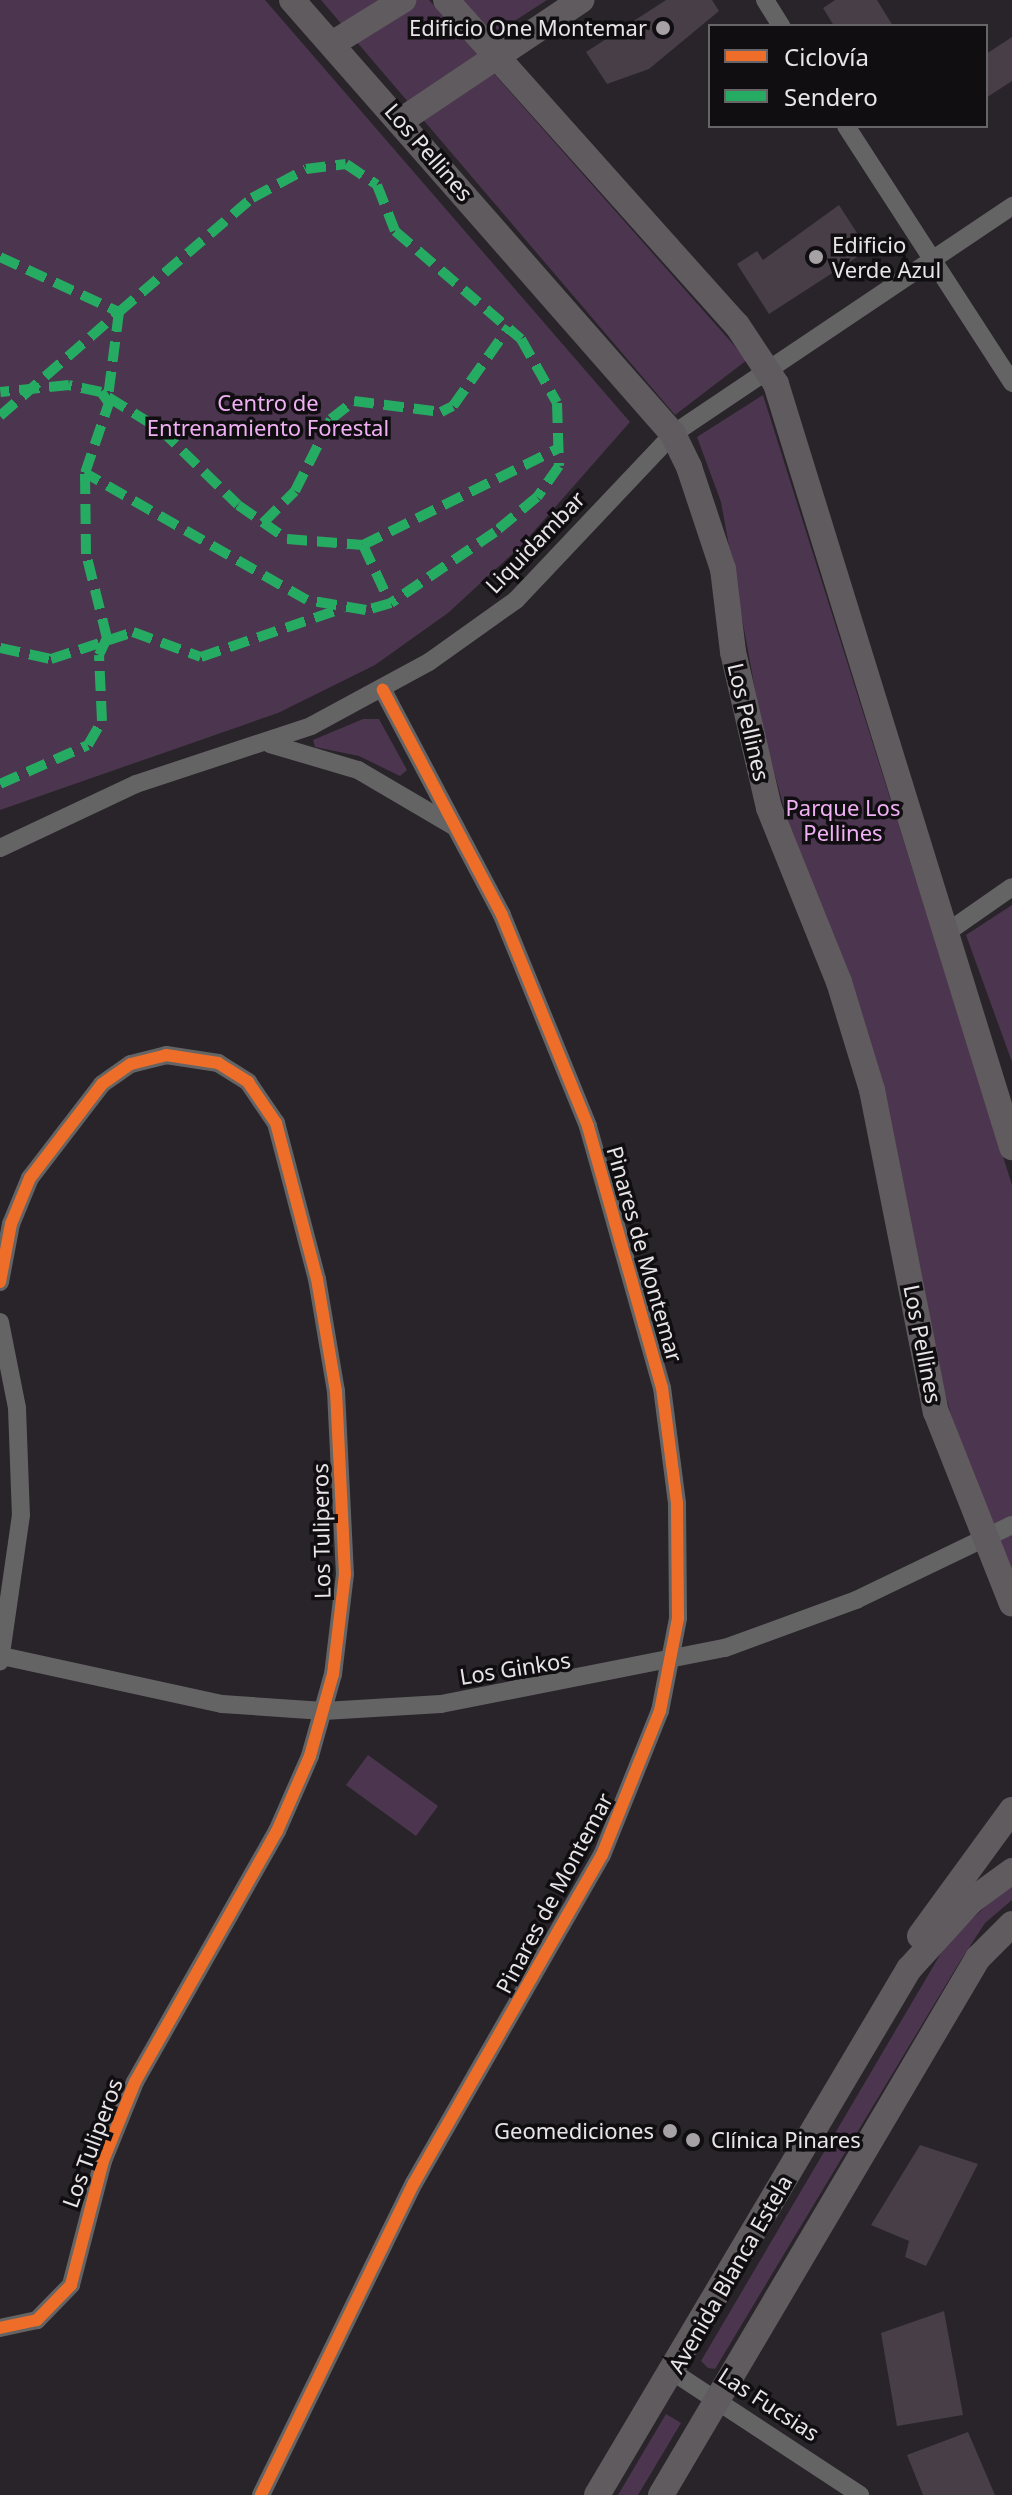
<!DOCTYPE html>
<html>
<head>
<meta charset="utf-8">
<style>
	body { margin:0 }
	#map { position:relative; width:1012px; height:2495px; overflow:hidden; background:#282429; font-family:"Noto Sans",sans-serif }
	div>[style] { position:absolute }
	.green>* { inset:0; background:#4c354e }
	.building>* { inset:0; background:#473e48 }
	.street>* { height:18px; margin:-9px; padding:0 9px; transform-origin:9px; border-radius:9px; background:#656465 }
	.secondary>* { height:26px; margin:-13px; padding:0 13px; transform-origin:13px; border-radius:13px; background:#5f5b5f }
	.quiet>* { height:10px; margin-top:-5px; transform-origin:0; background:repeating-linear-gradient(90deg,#26ab63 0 20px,transparent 0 30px) }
	.cycleway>* { height:12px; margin:-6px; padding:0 6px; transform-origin:6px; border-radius:6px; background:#ee6e29 }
	.dots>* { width:22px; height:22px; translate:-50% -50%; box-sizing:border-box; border:4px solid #100e11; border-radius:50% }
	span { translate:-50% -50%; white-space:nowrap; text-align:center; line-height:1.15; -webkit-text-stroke:7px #100e11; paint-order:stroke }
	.poi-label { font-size:22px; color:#e8e4e8 }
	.right { translate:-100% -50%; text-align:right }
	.left { translate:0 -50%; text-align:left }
	.street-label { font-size:22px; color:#e8e4e8 }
	.park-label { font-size:22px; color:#f1b0f5 }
	.legend { position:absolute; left:708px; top:24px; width:280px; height:104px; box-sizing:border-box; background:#100e11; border:2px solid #666467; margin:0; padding:10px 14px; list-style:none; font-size:24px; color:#e8e4e8 }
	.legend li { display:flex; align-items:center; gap:16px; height:40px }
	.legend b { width:40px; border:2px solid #666467 }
</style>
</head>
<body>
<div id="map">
	<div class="green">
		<div style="clip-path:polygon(0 0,265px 0,630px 422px,521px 546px,448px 613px,375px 665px,278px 713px,0 810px)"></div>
		<div style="clip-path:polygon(321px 0,429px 0,747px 360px,675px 415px)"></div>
		<div style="clip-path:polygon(461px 0,547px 0,502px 29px,485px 30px)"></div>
		<div style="clip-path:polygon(763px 395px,1012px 1185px,1012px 1583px,961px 1451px,762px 728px,721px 502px,697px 437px)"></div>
		<div style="clip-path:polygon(363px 719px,379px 719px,407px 770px,400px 776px,359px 756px,315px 747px,313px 740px)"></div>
		<div style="clip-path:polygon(1012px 905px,1012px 1062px,966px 935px)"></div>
		<div style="clip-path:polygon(368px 1755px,438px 1806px,416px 1836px,346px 1785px)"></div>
		<div style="clip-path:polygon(1012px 1881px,1012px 1900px,985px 1923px,959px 1963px,715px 2369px,708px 2368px,701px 2361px,947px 1943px)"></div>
		<div style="clip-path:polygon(666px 2414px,681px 2423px,638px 2495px,618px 2495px)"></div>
	</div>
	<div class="building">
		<div style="clip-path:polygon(666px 0,712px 0,719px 11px,649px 69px,607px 84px,586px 52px)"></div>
		<div style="clip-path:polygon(835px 0,877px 0,893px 26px,834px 26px,823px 8px)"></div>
		<div style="clip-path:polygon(1012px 37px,1012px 81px,986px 98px,986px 54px)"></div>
		<div style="clip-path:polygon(839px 205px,868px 250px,769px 314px,737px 264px,757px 251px,763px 260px)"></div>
		<div style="clip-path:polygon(920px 2145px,978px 2164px,926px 2266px,905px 2257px,909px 2241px,871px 2225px)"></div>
		<div style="clip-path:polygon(944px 2311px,963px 2415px,897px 2426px,881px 2333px)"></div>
		<div style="clip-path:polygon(968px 2432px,995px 2495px,923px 2495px,907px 2455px)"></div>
	</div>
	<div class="street">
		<div style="left:765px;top:0;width:31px;rotate:58deg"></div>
		<div style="left:846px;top:126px;width:306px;rotate:57.1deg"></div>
		<div style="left:270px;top:744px;width:92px;rotate:16.5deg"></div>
		<div style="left:358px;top:770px;width:113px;rotate:30.4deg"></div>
		<div style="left:0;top:848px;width:150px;rotate:-25.2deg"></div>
		<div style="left:136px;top:784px;width:184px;rotate:-18.3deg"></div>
		<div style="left:311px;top:726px;width:134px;rotate:-28.5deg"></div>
		<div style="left:429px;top:662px;width:107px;rotate:-35.5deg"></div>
		<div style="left:516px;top:600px;width:228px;rotate:-46.6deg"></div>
		<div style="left:673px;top:434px;width:409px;rotate:-33.9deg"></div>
		<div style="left:946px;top:933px;width:80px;rotate:-34.9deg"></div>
		<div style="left:0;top:1282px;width:59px;rotate:-79.3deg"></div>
		<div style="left:11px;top:1224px;width:50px;rotate:-67.6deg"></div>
		<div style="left:30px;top:1178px;width:118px;rotate:-52.5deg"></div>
		<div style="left:102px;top:1084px;width:35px;rotate:-35deg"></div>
		<div style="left:131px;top:1064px;width:36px;rotate:-14deg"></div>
		<div style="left:166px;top:1055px;width:53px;rotate:8.7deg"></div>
		<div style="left:218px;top:1063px;width:36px;rotate:32deg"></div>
		<div style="left:248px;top:1082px;width:50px;rotate:55.7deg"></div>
		<div style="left:276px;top:1123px;width:161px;rotate:75.3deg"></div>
		<div style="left:317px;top:1279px;width:114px;rotate:80.4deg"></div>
		<div style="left:336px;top:1391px;width:183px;rotate:87.2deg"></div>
		<div style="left:345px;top:1574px;width:101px;rotate:96.8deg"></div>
		<div style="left:333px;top:1674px;width:85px;rotate:105.7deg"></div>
		<div style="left:310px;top:1756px;width:82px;rotate:113.7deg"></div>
		<div style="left:277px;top:1831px;width:288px;rotate:119.5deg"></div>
		<div style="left:135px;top:2082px;width:85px;rotate:112.1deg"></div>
		<div style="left:103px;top:2161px;width:128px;rotate:104.5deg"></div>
		<div style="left:71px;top:2285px;width:49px;rotate:134.2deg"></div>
		<div style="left:37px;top:2320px;width:38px;rotate:168deg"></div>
		<div style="left:0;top:1322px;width:88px;rotate:78.8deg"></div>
		<div style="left:17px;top:1408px;width:107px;rotate:87.9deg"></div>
		<div style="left:21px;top:1515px;width:148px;rotate:98.2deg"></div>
		<div style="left:2px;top:1656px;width:225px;rotate:12.3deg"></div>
		<div style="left:222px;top:1704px;width:102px;rotate:3.9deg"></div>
		<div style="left:324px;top:1711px;width:117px;rotate:-3.4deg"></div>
		<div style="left:441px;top:1704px;width:289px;rotate:-11.2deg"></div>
		<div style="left:725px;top:1648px;width:140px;rotate:-20.1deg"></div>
		<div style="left:856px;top:1600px;width:173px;rotate:-25.7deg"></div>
		<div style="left:673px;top:2372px;width:224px;rotate:33.3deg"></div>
		<div style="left:261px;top:2495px;width:347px;rotate:-63.9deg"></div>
		<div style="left:414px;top:2183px;width:378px;rotate:-60.2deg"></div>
		<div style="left:602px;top:1855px;width:155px;rotate:-68.1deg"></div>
		<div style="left:660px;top:1711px;width:95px;rotate:-79deg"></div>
		<div style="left:678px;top:1618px;width:115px;rotate:-90.5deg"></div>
		<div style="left:677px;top:1503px;width:116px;rotate:-97.4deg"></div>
		<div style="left:662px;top:1388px;width:272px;rotate:-105.8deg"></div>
		<div style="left:588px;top:1126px;width:228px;rotate:-112.2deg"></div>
		<div style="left:502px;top:915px;width:255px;rotate:-117.9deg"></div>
	</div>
	<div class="secondary">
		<div style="left:292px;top:0;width:578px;rotate:48.72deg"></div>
		<div style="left:673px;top:434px;width:37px;rotate:64deg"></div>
		<div style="left:689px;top:467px;width:108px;rotate:71.6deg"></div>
		<div style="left:723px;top:569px;width:84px;rotate:83.1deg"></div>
		<div style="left:733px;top:652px;width:160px;rotate:77deg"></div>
		<div style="left:769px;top:808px;width:188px;rotate:68.1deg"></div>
		<div style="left:839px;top:982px;width:113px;rotate:73deg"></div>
		<div style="left:872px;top:1090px;width:328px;rotate:78.8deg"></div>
		<div style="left:936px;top:1412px;width:206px;rotate:68.4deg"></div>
		<div style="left:446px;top:0;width:436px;rotate:48.2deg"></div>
		<div style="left:737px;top:325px;width:71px;rotate:56.5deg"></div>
		<div style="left:776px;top:384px;width:799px;rotate:72.81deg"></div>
		<div style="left:332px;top:44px;width:84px;rotate:-31.8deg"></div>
		<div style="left:402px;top:120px;width:216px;rotate:-33.8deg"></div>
		<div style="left:920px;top:1936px;width:156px;rotate:-53.9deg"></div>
		<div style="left:597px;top:2495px;width:612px;rotate:-59.33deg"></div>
		<div style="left:909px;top:1969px;width:92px;rotate:-47.6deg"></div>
		<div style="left:971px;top:1901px;width:51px;rotate:-36.2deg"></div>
		<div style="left:661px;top:2495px;width:624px;rotate:-59.45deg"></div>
		<div style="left:978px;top:1958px;width:48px;rotate:-45deg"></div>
	</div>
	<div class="quiet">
		<div style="left:0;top:257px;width:131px;rotate:24.8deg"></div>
		<div style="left:119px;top:312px;width:175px;rotate:-40.6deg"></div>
		<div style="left:252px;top:198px;width:61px;rotate:-28.2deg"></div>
		<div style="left:306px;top:169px;width:40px;rotate:-7.1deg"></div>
		<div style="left:346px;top:164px;width:37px;rotate:34deg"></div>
		<div style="left:377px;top:185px;width:49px;rotate:68.6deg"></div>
		<div style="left:395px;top:231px;width:166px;rotate:40.6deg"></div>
		<div style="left:521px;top:339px;width:73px;rotate:60.6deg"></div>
		<div style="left:557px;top:403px;width:63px;rotate:88.2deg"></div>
		<div style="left:559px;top:466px;width:38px;rotate:125deg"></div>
		<div style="left:537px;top:497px;width:55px;rotate:140.2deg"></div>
		<div style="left:495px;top:532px;width:126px;rotate:145.7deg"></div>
		<div style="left:391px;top:603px;width:26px;rotate:164deg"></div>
		<div style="left:366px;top:610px;width:60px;rotate:-170.4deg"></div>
		<div style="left:307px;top:600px;width:256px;rotate:-150.2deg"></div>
		<div style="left:85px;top:473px;width:74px;rotate:-71.1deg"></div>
		<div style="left:109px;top:403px;width:14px;rotate:-126deg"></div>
		<div style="left:101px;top:392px;width:33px;rotate:-168deg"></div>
		<div style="left:69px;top:385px;width:69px;rotate:174.2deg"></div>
		<div style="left:0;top:416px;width:158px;rotate:-41.2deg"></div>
		<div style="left:119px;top:312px;width:86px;rotate:97.4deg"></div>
		<div style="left:108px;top:397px;width:62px;rotate:31.9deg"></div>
		<div style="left:161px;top:430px;width:107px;rotate:44.2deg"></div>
		<div style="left:238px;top:505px;width:60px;rotate:34.8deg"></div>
		<div style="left:287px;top:539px;width:76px;rotate:4.5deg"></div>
		<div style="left:363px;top:545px;width:64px;rotate:65deg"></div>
		<div style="left:263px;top:523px;width:45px;rotate:-45deg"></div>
		<div style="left:295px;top:491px;width:80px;rotate:-63.4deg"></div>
		<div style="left:331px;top:419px;width:29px;rotate:-38deg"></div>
		<div style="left:354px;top:401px;width:88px;rotate:7.2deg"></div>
		<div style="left:441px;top:412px;width:13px;rotate:-27deg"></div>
		<div style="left:453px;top:406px;width:97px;rotate:-54.7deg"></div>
		<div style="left:363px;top:545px;width:221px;rotate:-26.3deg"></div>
		<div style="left:0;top:648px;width:52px;rotate:12.2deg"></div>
		<div style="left:51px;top:659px;width:86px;rotate:-18.2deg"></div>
		<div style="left:133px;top:632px;width:72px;rotate:20.2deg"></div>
		<div style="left:201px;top:657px;width:150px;rotate:-19deg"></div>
		<div style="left:0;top:784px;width:96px;rotate:-23.9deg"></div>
		<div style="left:88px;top:745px;width:28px;rotate:-60deg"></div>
		<div style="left:102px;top:721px;width:66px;rotate:-92.6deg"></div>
		<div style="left:99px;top:655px;width:19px;rotate:-65deg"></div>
		<div style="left:107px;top:638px;width:87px;rotate:-104deg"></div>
		<div style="left:86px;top:554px;width:81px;rotate:-90.7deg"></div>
	</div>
	<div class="cycleway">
		<div style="left:0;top:1282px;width:59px;rotate:-79.3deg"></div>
		<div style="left:11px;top:1224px;width:50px;rotate:-67.6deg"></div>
		<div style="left:30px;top:1178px;width:118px;rotate:-52.5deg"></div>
		<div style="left:102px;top:1084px;width:35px;rotate:-35deg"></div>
		<div style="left:131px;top:1064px;width:36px;rotate:-14deg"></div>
		<div style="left:166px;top:1055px;width:53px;rotate:8.7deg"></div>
		<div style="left:218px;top:1063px;width:36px;rotate:32deg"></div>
		<div style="left:248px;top:1082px;width:50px;rotate:55.7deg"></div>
		<div style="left:276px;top:1123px;width:161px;rotate:75.3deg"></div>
		<div style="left:317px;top:1279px;width:114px;rotate:80.4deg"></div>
		<div style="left:336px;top:1391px;width:183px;rotate:87.2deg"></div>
		<div style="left:345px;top:1574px;width:101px;rotate:96.8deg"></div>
		<div style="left:333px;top:1674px;width:85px;rotate:105.7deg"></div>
		<div style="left:310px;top:1756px;width:82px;rotate:113.7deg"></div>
		<div style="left:277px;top:1831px;width:288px;rotate:119.5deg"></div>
		<div style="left:135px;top:2082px;width:85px;rotate:112.1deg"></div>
		<div style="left:103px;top:2161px;width:128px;rotate:104.5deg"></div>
		<div style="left:71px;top:2285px;width:49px;rotate:134.2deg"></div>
		<div style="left:37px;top:2320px;width:38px;rotate:168deg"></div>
		<div style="left:261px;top:2495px;width:347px;rotate:-63.9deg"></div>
		<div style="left:414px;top:2183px;width:378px;rotate:-60.2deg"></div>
		<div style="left:602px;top:1855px;width:155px;rotate:-68.1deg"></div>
		<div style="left:660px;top:1711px;width:95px;rotate:-79deg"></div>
		<div style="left:678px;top:1618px;width:115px;rotate:-90.5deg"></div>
		<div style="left:677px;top:1503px;width:116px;rotate:-97.4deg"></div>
		<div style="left:662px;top:1388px;width:272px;rotate:-105.8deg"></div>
		<div style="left:588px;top:1126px;width:228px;rotate:-112.2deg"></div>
		<div style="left:502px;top:915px;width:255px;rotate:-117.9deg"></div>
	</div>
	<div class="dots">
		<div style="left:663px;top:28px;background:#a5a1a5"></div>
		<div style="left:816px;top:257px;background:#a5a1a5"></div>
		<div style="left:670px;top:2131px;background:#a5a1a5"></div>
		<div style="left:693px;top:2140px;background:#a5a1a5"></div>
	</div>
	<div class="poi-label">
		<span class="right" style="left:647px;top:28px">Edificio One Montemar</span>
		<span class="left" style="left:832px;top:257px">Edificio<br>Verde Azul</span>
		<span class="right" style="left:654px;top:2131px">Geomediciones</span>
		<span class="left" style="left:711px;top:2140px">Clínica Pinares</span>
	</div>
	<div class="street-label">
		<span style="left:429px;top:152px;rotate:49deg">Los Pellines</span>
		<span style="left:535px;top:542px;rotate:-46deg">Liquidambar</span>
		<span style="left:749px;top:722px;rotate:77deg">Los Pellines</span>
		<span style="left:645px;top:1254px;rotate:74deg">Pinares de Montemar</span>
		<span style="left:923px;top:1344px;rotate:79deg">Los Pellines</span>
		<span style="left:321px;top:1531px;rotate:-91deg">Los Tuliperos</span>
		<span style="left:515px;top:1668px;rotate:-9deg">Los Ginkos</span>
		<span style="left:554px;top:1893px;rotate:-62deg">Pinares de Montemar</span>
		<span style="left:92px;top:2143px;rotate:-70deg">Los Tuliperos</span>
		<span style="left:730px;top:2274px;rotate:-60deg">Avenida Blanca Estela</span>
		<span style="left:769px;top:2404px;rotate:33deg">Las Fucsias</span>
	</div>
	<div class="park-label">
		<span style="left:268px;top:415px">Centro de<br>Entrenamiento Forestal</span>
		<span style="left:843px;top:820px">Parque Los<br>Pellines</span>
	</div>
	<ul class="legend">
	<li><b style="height:10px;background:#ee6e29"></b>Ciclovía</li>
	<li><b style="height:10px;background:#26ab63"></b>Sendero</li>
	</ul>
</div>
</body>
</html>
